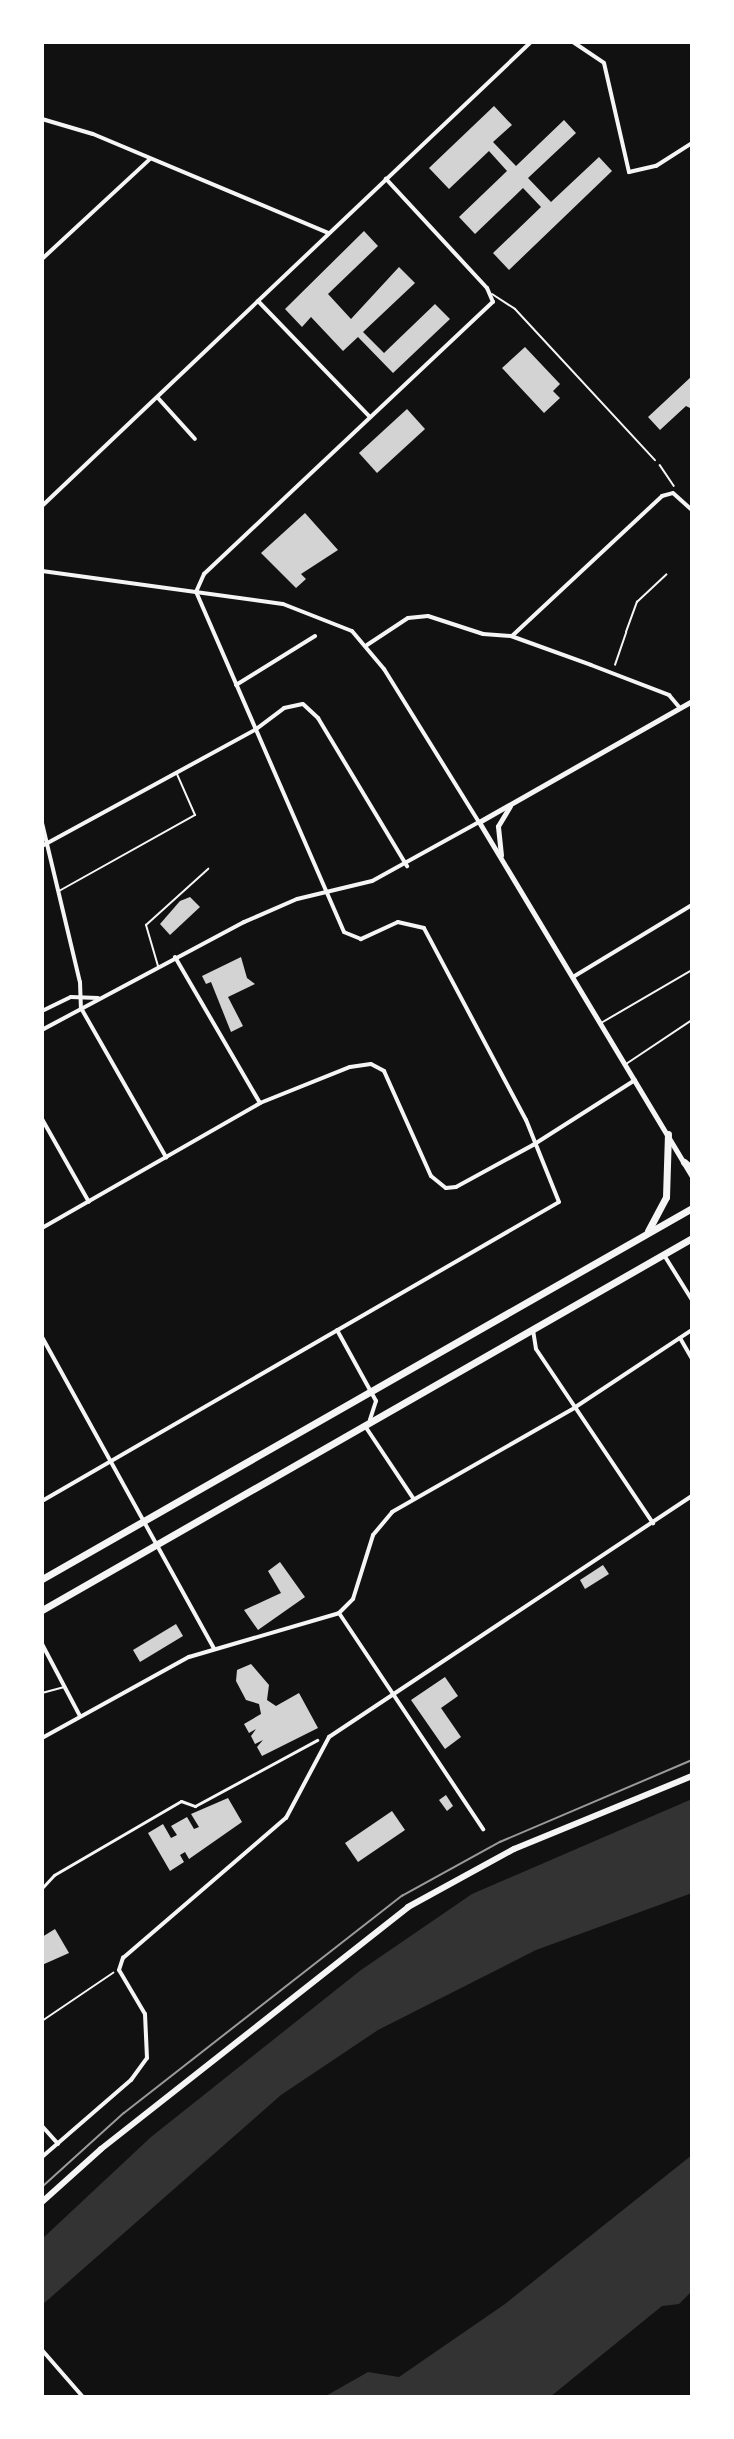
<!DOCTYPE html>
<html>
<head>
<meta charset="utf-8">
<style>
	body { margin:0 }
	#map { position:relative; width:734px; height:2439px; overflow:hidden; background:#111; font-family:Montserrat,sans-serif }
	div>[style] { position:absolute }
	.water>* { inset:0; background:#333 }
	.building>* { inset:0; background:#d3d3d3 }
	.path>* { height:1.5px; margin:-0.75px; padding:0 0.75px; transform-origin:0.75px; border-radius:0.75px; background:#f5f5f5 }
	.service>* { height:2px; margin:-1px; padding:0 1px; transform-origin:1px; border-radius:1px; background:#f5f5f5 }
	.pedestrian>* { height:3px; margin:-1.5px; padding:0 1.5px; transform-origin:1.5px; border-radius:1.5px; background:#f5f5f5 }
	.minor>* { height:4px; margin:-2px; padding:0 2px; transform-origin:2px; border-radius:2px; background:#f5f5f5 }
	.tertiary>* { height:5px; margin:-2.5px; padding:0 2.5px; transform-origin:2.5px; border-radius:2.5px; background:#f5f5f5 }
	.secondary>* { height:6px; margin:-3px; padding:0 3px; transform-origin:3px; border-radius:3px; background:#f5f5f5 }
	.primary>* { height:7px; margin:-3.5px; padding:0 3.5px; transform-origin:3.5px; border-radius:3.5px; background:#f5f5f5 }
	.tram>* { height:1.5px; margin:-0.75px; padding:0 0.75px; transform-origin:0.75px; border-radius:0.75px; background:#9a9a9a }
	span { translate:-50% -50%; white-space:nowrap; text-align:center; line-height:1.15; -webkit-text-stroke:4.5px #fff; paint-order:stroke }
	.frame { position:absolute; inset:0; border:44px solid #fff; pointer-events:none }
</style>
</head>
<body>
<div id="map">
	<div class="water">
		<div style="clip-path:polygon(692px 1799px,692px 1893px,536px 1950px,378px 2030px,281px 2095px,42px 2305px,42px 2239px,151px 2137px,361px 1970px,472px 1894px)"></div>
		<div style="clip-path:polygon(692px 2155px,692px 2291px,679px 2304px,662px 2306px,550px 2397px,324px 2397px,368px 2372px,399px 2377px,505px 2304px)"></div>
	</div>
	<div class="building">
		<div style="clip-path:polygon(494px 106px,512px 125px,493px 142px,516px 166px,564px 120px,576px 133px,528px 178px,551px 202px,599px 157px,612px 171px,509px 270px,493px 253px,541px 207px,523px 188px,475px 234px,459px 217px,507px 171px,489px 151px,449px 189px,429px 168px)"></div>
		<div style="clip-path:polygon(364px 231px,378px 246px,328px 294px,351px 319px,399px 267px,415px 283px,363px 332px,384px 353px,435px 304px,450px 319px,393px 373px,358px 337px,343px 351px,311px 317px,302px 327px,285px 309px)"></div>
		<div style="clip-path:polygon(525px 347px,560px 384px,553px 391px,560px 398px,544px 413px,502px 368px)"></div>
		<div style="clip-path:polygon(692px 376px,692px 409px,686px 406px,660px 430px,648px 417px)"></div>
		<div style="clip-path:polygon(407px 409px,425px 429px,377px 473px,359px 453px)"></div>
		<div style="clip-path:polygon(305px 513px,338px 550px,301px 574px,306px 579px,296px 588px,261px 553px)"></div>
		<div style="clip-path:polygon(190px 897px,200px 907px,170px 935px,160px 924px,180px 901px)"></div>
		<div style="clip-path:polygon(241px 957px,247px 978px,255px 984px,228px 997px,243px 1026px,231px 1032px,211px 982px,206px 984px,202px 976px)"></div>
		<div style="clip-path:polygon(280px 1562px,305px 1597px,258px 1630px,244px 1610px,281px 1593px,268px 1571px)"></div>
		<div style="clip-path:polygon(603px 1565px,609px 1574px,585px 1589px,580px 1580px)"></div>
		<div style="clip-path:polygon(176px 1624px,183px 1636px,140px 1662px,133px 1650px)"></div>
		<div style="clip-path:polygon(251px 1664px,269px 1685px,267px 1700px,276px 1706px,299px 1693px,318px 1728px,262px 1756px,257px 1747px,263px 1740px,255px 1744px,251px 1736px,256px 1729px,249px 1733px,244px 1724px,261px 1714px,259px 1704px,246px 1700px,236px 1681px,237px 1670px)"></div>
		<div style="clip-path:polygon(445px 1677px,458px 1696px,441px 1708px,461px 1737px,445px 1749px,411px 1700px)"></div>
		<div style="clip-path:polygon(446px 1795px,453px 1806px,447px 1811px,439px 1800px)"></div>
		<div style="clip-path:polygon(228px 1798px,242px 1822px,189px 1859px,185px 1852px,180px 1855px,184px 1862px,170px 1871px,148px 1833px,163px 1824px,171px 1838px,177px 1835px,171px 1826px,187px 1817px,194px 1829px,199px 1827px,191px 1814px)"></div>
		<div style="clip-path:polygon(392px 1811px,405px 1830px,358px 1862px,345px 1843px)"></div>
		<div style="clip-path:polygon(55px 1929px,69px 1953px,42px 1965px,42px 1937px)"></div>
	</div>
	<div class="path">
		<div style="left:660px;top:465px;width:25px;rotate:56deg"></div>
		<div style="left:626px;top:632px;width:32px;rotate:-70deg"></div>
		<div style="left:637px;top:602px;width:40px;rotate:-43deg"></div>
		<div style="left:615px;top:665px;width:34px;rotate:-71deg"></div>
		<div style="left:42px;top:2021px;width:86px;rotate:-34.1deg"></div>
	</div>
	<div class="service">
		<div style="left:492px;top:294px;width:27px;rotate:33deg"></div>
		<div style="left:515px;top:309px;width:206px;rotate:47.2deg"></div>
		<div style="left:59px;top:891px;width:156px;rotate:-29.2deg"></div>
		<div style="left:195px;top:815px;width:45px;rotate:-113.7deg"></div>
		<div style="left:158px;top:966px;width:43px;rotate:-106.3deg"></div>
		<div style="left:146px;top:925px;width:84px;rotate:-42.1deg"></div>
		<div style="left:601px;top:1023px;width:105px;rotate:-30.2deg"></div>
		<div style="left:626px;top:1064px;width:79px;rotate:-33.7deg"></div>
		<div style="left:42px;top:1693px;width:24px;rotate:-15deg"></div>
	</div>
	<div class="pedestrian">
		<div style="left:42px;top:1888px;width:18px;rotate:-47deg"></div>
		<div style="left:54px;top:1875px;width:147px;rotate:-30.2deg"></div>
		<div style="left:181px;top:1801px;width:15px;rotate:20deg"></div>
		<div style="left:195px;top:1806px;width:139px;rotate:-28.4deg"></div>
	</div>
	<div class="minor">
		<div style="left:573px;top:42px;width:37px;rotate:34deg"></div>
		<div style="left:604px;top:63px;width:112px;rotate:77.1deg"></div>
		<div style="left:629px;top:172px;width:28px;rotate:-13deg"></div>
		<div style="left:656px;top:166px;width:43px;rotate:-32.6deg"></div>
		<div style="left:42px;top:119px;width:53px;rotate:16.4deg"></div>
		<div style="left:93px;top:134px;width:255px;rotate:22.8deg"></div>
		<div style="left:42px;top:259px;width:147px;rotate:-42.8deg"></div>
		<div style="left:258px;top:301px;width:161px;rotate:46deg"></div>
		<div style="left:158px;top:398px;width:55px;rotate:47.9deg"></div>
		<div style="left:42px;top:506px;width:674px;rotate:-43.5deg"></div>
		<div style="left:42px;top:571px;width:243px;rotate:7.8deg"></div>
		<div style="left:283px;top:604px;width:74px;rotate:21.4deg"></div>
		<div style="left:352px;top:631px;width:50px;rotate:49.9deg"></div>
		<div style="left:384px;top:669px;width:180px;rotate:58.2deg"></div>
		<div style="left:479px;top:822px;width:122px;rotate:151.1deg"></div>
		<div style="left:372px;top:881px;width:77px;rotate:166.5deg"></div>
		<div style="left:297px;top:899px;width:58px;rotate:156.5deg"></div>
		<div style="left:244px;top:922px;width:229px;rotate:151.9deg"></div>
		<div style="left:512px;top:636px;width:205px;rotate:-43deg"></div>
		<div style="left:662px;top:496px;width:11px;rotate:-15deg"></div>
		<div style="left:673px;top:493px;width:25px;rotate:42deg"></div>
		<div style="left:367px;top:645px;width:49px;rotate:-33.4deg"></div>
		<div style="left:408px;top:618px;width:20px;rotate:-6deg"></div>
		<div style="left:428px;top:616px;width:58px;rotate:18.1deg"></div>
		<div style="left:483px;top:634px;width:28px;rotate:4deg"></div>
		<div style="left:511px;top:636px;width:85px;rotate:19.9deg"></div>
		<div style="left:591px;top:665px;width:84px;rotate:21deg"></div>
		<div style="left:669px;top:695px;width:17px;rotate:50deg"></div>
		<div style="left:236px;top:685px;width:93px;rotate:-31.8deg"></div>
		<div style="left:42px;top:823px;width:163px;rotate:76.6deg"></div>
		<div style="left:80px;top:982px;width:26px;rotate:88deg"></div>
		<div style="left:81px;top:1008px;width:172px;rotate:60.3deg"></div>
		<div style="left:42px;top:846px;width:243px;rotate:-28.6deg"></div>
		<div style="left:255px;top:730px;width:36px;rotate:-37deg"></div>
		<div style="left:284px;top:708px;width:19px;rotate:-12deg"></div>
		<div style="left:303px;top:704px;width:21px;rotate:43deg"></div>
		<div style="left:318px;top:718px;width:173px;rotate:59deg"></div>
		<div style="left:175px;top:957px;width:169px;rotate:59.8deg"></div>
		<div style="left:573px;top:977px;width:139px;rotate:-31.2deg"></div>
		<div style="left:42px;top:1011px;width:32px;rotate:-26deg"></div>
		<div style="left:71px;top:997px;width:27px;rotate:2deg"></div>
		<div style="left:42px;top:1119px;width:95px;rotate:60.5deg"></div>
		<div style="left:42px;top:1228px;width:251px;rotate:-29.8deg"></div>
		<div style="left:260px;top:1103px;width:97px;rotate:-21.8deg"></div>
		<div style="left:350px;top:1067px;width:21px;rotate:-8deg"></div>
		<div style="left:371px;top:1064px;width:15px;rotate:28deg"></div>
		<div style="left:384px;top:1071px;width:115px;rotate:65.9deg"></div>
		<div style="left:431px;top:1176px;width:19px;rotate:39deg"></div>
		<div style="left:446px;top:1188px;width:10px;rotate:-6deg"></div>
		<div style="left:456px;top:1187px;width:88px;rotate:-28.6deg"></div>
		<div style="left:533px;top:1145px;width:121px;rotate:-32.5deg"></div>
		<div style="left:664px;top:1255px;width:53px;rotate:58.1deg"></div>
		<div style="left:337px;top:1330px;width:81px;rotate:61.2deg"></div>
		<div style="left:376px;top:1401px;width:20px;rotate:108deg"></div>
		<div style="left:533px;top:1330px;width:19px;rotate:81deg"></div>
		<div style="left:536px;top:1349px;width:210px;rotate:56.1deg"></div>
		<div style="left:42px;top:1337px;width:355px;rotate:61.1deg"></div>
		<div style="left:680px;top:1338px;width:24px;rotate:60deg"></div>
		<div style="left:365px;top:1426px;width:87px;rotate:56.3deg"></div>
		<div style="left:42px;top:1501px;width:597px;rotate:-30.04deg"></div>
		<div style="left:559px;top:1202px;width:88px;rotate:-111.9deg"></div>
		<div style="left:526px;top:1120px;width:217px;rotate:-118deg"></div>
		<div style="left:424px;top:928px;width:27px;rotate:-167deg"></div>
		<div style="left:398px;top:922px;width:41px;rotate:155.3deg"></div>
		<div style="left:361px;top:939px;width:18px;rotate:-158deg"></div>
		<div style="left:344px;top:932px;width:371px;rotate:-113.5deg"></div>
		<div style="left:196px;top:592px;width:20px;rotate:-66deg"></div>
		<div style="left:204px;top:574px;width:397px;rotate:-43.3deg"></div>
		<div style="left:493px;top:302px;width:15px;rotate:-113deg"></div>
		<div style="left:487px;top:288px;width:149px;rotate:-132.8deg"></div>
		<div style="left:339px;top:1613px;width:260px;rotate:56.3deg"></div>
		<div style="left:42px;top:1644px;width:81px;rotate:62.2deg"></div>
		<div style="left:42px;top:1738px;width:168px;rotate:-28.9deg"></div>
		<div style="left:189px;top:1657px;width:156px;rotate:-16.3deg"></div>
		<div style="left:339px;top:1613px;width:20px;rotate:-45deg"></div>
		<div style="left:353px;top:1599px;width:67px;rotate:-72.6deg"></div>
		<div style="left:373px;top:1535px;width:30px;rotate:-50deg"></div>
		<div style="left:392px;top:1512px;width:210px;rotate:-29.7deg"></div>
		<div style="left:574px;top:1408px;width:141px;rotate:-33.5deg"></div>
		<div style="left:42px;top:2126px;width:24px;rotate:48deg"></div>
		<div style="left:42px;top:2157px;width:118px;rotate:-40.9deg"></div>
		<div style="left:131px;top:2080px;width:27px;rotate:-54deg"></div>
		<div style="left:147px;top:2058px;width:44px;rotate:-92.6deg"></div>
		<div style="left:145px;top:2014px;width:51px;rotate:-120.6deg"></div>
		<div style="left:119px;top:1970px;width:13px;rotate:-72deg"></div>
		<div style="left:123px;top:1958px;width:215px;rotate:-40.7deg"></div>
		<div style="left:286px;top:1818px;width:92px;rotate:-62deg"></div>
		<div style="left:329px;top:1737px;width:436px;rotate:-33.6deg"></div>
		<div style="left:42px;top:2350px;width:62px;rotate:48.9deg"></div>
	</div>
	<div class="tertiary">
		<div style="left:692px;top:701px;width:245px;rotate:150.4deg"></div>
		<div style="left:479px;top:822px;width:414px;rotate:59deg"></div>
		<div style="left:501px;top:855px;width:29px;rotate:-96deg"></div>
		<div style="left:498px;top:826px;width:23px;rotate:-59deg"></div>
	</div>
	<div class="secondary">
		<div style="left:42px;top:2202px;width:79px;rotate:-41.9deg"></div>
		<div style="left:101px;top:2149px;width:391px;rotate:-38.2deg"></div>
		<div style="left:408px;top:1907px;width:121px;rotate:-28.7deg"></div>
		<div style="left:514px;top:1849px;width:192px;rotate:-22.3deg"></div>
	</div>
	<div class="primary">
		<div style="left:684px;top:1162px;width:11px;rotate:41deg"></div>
		<div style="left:648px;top:1231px;width:38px;rotate:-62deg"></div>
		<div style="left:666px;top:1197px;width:63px;rotate:-88.2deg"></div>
		<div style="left:42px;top:1579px;width:748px;rotate:-29.72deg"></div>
		<div style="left:42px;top:1610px;width:749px;rotate:-29.78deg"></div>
	</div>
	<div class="tram">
		<div style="left:42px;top:2187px;width:110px;rotate:-42.1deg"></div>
		<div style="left:124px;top:2113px;width:353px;rotate:-38deg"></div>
		<div style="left:402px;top:1896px;width:112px;rotate:-28.9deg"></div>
		<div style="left:500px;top:1842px;width:209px;rotate:-23.1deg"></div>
	</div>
	<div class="frame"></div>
</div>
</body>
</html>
